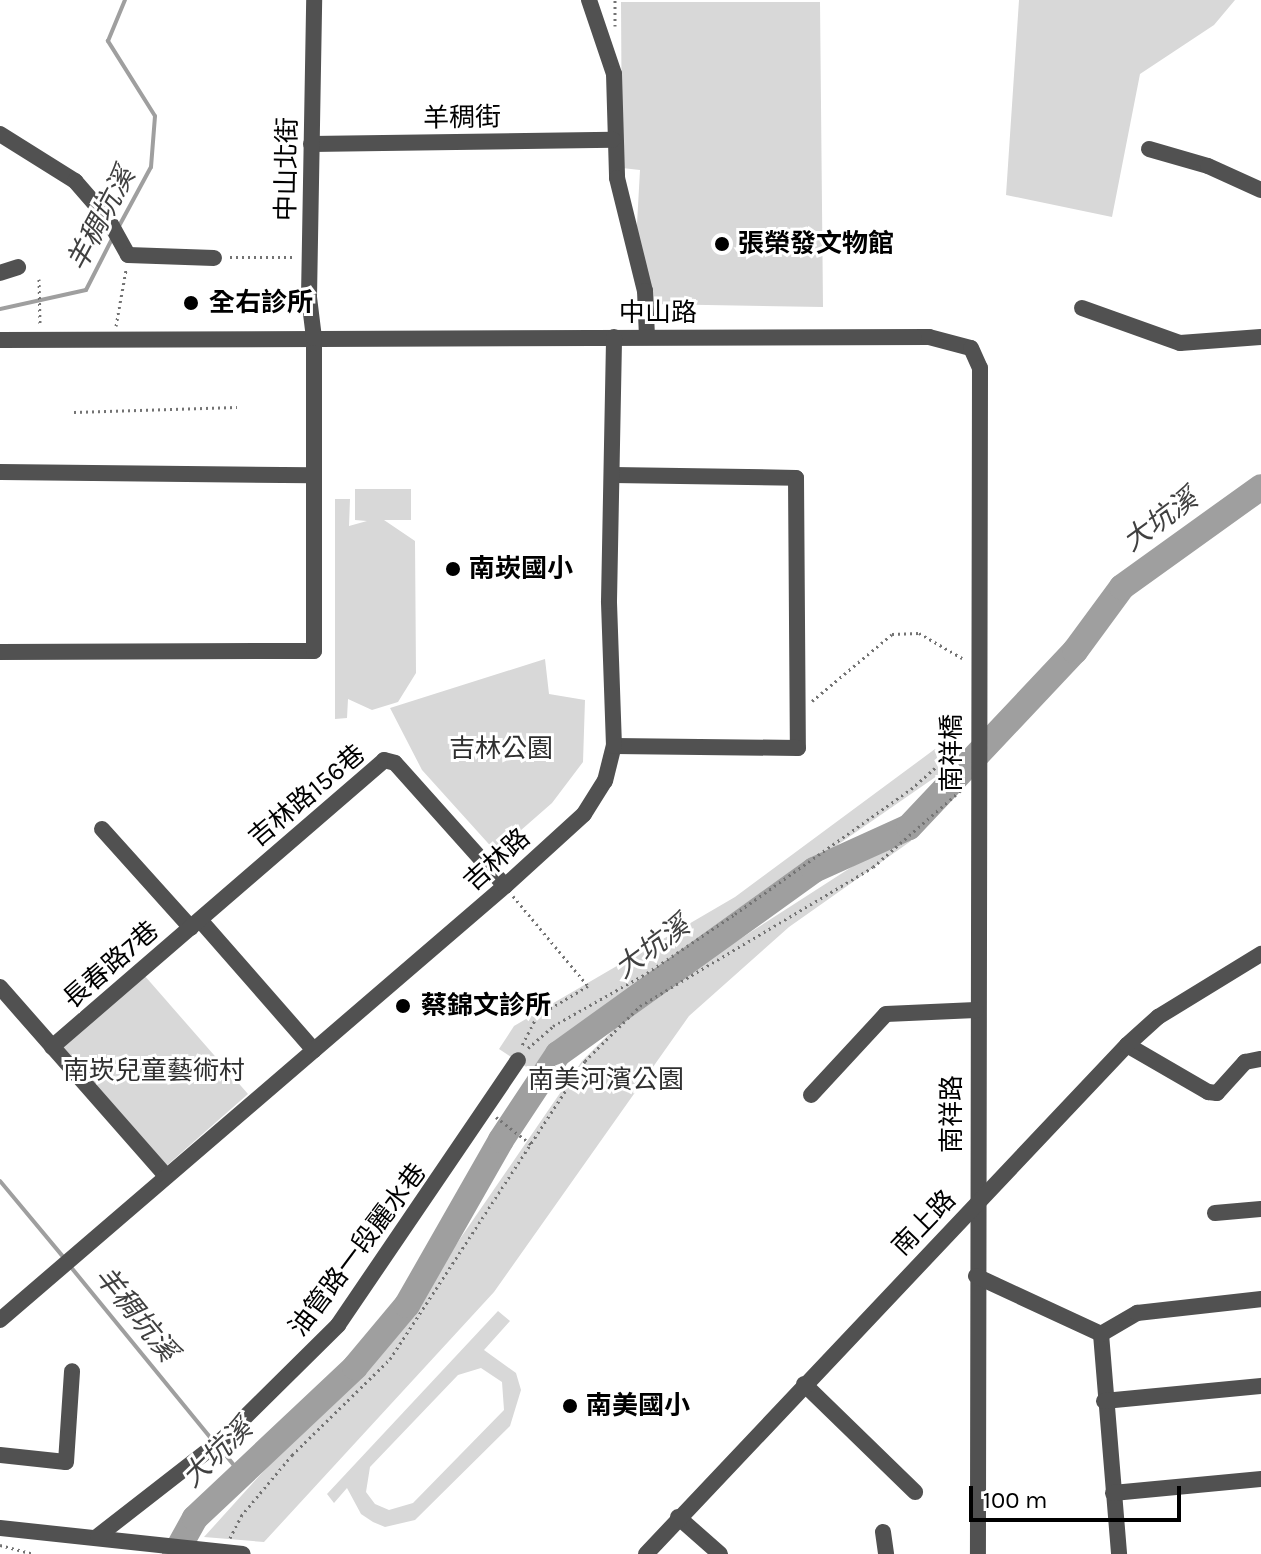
<!DOCTYPE html>
<html>
<head>
<meta charset="utf-8">
<style>
	body { margin:0 }
	#map { position:relative; width:1261px; height:1554px; overflow:hidden; background:#fff; font-family:Karla,"Noto Sans TC",sans-serif }
	div>[style] { position:absolute }
	.green>* { inset:0; background:#d8d8d8 }
	.stream>* { height:4px; margin:-2px; padding:0 2px; transform-origin:2px; border-radius:2px; background:#9f9f9f }
	.river>* { height:26px; margin:-13px; padding:0 13px; transform-origin:13px; border-radius:13px; background:#9f9f9f }
	.path>* { height:3px; margin-top:-1.5px; transform-origin:0; background:repeating-linear-gradient(90deg,#737373 0 2px,transparent 0 6px) }
	.minor>* { height:16px; margin:-8px; padding:0 8px; transform-origin:8px; border-radius:8px; background:#515151 }
	.dots>* { width:22px; height:22px; translate:-50% -50%; box-sizing:border-box; border:4px solid #fff; border-radius:50% }
	span { translate:-50% -50%; white-space:nowrap; text-align:center; line-height:1.15; -webkit-text-stroke:6px #fff; paint-order:stroke }
	.street-label { font-size:26px; color:#000 }
	.poi-label { font-size:26px; color:#000; font-weight:700 }
	.left { translate:0 -50%; text-align:left }
	.park-label { font-size:26px; color:#2f2f2f }
	.water-label { font-size:28px; color:#404040; font-style:italic }
	.scale { position:absolute; left:969px; top:1486px; width:212px; height:36px; box-sizing:border-box; border:4px solid #000; border-top:0; padding-left:10px; font-size:24px; line-height:28px; white-space:nowrap; color:#000; -webkit-text-stroke:6px #fff; paint-order:stroke }
</style>
</head>
<body>
<div id="map">
	<div class="green">
		<div style="clip-path:polygon(1019px 0,1235px 0,1214px 25px,1140px 74px,1112px 217px,1006px 195px)"></div>
		<div style="clip-path:polygon(621px 2px,820px 2px,823px 307px,650px 304px,636px 242px,640px 170px,622px 168px)"></div>
		<div style="clip-path:polygon(355px 489px,411px 489px,411px 520px,384px 520px,415px 541px,416px 673px,398px 702px,372px 710px,348px 699px,347px 718px,335px 719px,335px 499px,350px 499px,349px 526px,367px 521px,355px 520px)"></div>
		<div style="clip-path:polygon(545px 659px,549px 694px,585px 700px,583px 762px,552px 803px,496px 852px,422px 770px,390px 708px)"></div>
		<div style="clip-path:polygon(935px 749px,947px 769px,555px 1041px,531px 1070px,499px 1049px,514px 1026px,735px 897px)"></div>
		<div style="clip-path:polygon(906px 832px,911px 841px,789px 927px,689px 1016px,494px 1292px,264px 1542px,204px 1537px,416px 1303px,582px 1061px,639px 1004px)"></div>
		<div style="clip-path:polygon(144px 975px,248px 1094px,164px 1168px,61px 1048px)"></div>
		<div style="clip-path:polygon(evenodd,498px 1311px,510px 1321px,484px 1350px,516px 1373px,521px 1390px,510px 1426px,415px 1520px,385px 1527px,373px 1522px,361px 1514px,347px 1488px,334px 1503px,327px 1494px,498px 1311px,481px 1368px,502px 1382px,504px 1410px,413px 1503px,389px 1510px,375px 1504px,366px 1492px,370px 1467px,458px 1375px,481px 1368px)"></div>
	</div>
	<div class="stream">
		<div style="left:118px;top:228px;width:69px;rotate:-61.6deg"></div>
		<div style="left:151px;top:167px;width:51px;rotate:-85.5deg"></div>
		<div style="left:155px;top:116px;width:89px;rotate:-122.1deg"></div>
		<div style="left:108px;top:41px;width:44px;rotate:-67.5deg"></div>
		<div style="left:0;top:309px;width:88px;rotate:-12.5deg"></div>
		<div style="left:86px;top:290px;width:57px;rotate:-63deg"></div>
		<div style="left:0;top:1181px;width:102px;rotate:50.2deg"></div>
		<div style="left:70px;top:1266px;width:227px;rotate:50.7deg"></div>
		<div style="left:220px;top:1448px;width:32px;rotate:51deg"></div>
	</div>
	<div class="river">
		<div style="left:175px;top:1554px;width:41px;rotate:-60.9deg"></div>
		<div style="left:195px;top:1518px;width:220px;rotate:-43.3deg"></div>
		<div style="left:355px;top:1367px;width:81px;rotate:-50deg"></div>
		<div style="left:407px;top:1305px;width:190px;rotate:-60.3deg"></div>
		<div style="left:501px;top:1140px;width:103px;rotate:-56.5deg"></div>
		<div style="left:558px;top:1054px;width:315px;rotate:-35.7deg"></div>
		<div style="left:814px;top:870px;width:104px;rotate:-24.4deg"></div>
		<div style="left:909px;top:827px;width:242px;rotate:-46.7deg"></div>
		<div style="left:1075px;top:651px;width:79px;rotate:-53.7deg"></div>
		<div style="left:1122px;top:587px;width:171px;rotate:-35.7deg"></div>
	</div>
	<div class="path">
		<div style="left:615px;top:26px;width:26px;rotate:-90deg"></div>
		<div style="left:230px;top:257px;width:64px"></div>
		<div style="left:39px;top:279px;width:45px;rotate:88.7deg"></div>
		<div style="left:116px;top:326px;width:57px;rotate:-79.9deg"></div>
		<div style="left:74px;top:412px;width:163px;rotate:-1.8deg"></div>
		<div style="left:812px;top:701px;width:104px;rotate:-39.9deg"></div>
		<div style="left:892px;top:634px;width:27px;rotate:-2deg"></div>
		<div style="left:919px;top:633px;width:50px;rotate:30.2deg"></div>
		<div style="left:513px;top:896px;width:117px;rotate:50.2deg"></div>
		<div style="left:588px;top:986px;width:59px;rotate:149.5deg"></div>
		<div style="left:537px;top:1016px;width:33px;rotate:117deg"></div>
		<div style="left:528px;top:1048px;width:33px;rotate:-41deg"></div>
		<div style="left:553px;top:1026px;width:108px;rotate:-29.4deg"></div>
		<div style="left:647px;top:973px;width:106px;rotate:-33.8deg"></div>
		<div style="left:735px;top:914px;width:216px;rotate:-35.4deg"></div>
		<div style="left:911px;top:789px;width:44px;rotate:-41.3deg"></div>
		<div style="left:944px;top:760px;width:11px;rotate:-105deg"></div>
		<div style="left:941px;top:749px;width:22px;rotate:-32deg"></div>
		<div style="left:496px;top:1117px;width:46px;rotate:37.9deg"></div>
		<div style="left:230px;top:1538px;width:25px;rotate:-63deg"></div>
		<div style="left:241px;top:1516px;width:80px;rotate:-50.1deg"></div>
		<div style="left:292px;top:1455px;width:137px;rotate:-44.4deg"></div>
		<div style="left:390px;top:1359px;width:356px;rotate:-56.8deg"></div>
		<div style="left:585px;top:1061px;width:78px;rotate:-45deg"></div>
		<div style="left:640px;top:1006px;width:271px;rotate:-30.8deg"></div>
		<div style="left:873px;top:867px;width:118px;rotate:-41.2deg"></div>
		<div style="left:0;top:1545px;width:35px;rotate:15deg"></div>
	</div>
	<div class="minor">
		<div style="left:589px;top:0;width:78px;rotate:71.3deg"></div>
		<div style="left:614px;top:74px;width:104px;rotate:88.3deg"></div>
		<div style="left:617px;top:178px;width:116px;rotate:76.1deg"></div>
		<div style="left:645px;top:291px;width:46px;rotate:87.5deg"></div>
		<div style="left:0;top:134px;width:89px;rotate:32.1deg"></div>
		<div style="left:75px;top:181px;width:50px;rotate:49deg"></div>
		<div style="left:108px;top:219px;width:41px;rotate:60.9deg"></div>
		<div style="left:128px;top:255px;width:86px;rotate:2deg"></div>
		<div style="left:311px;top:144px;width:302px;rotate:-0.8deg"></div>
		<div style="left:1149px;top:149px;width:61px;rotate:16.1deg"></div>
		<div style="left:1208px;top:166px;width:58px;rotate:24.4deg"></div>
		<div style="left:0;top:273px;width:19px;rotate:-18deg"></div>
		<div style="left:1082px;top:308px;width:104px;rotate:19.7deg"></div>
		<div style="left:1180px;top:343px;width:81px;rotate:-4.2deg"></div>
		<div style="left:0;top:340px;width:929px;rotate:-0.19deg"></div>
		<div style="left:929px;top:337px;width:43px;rotate:14.7deg"></div>
		<div style="left:971px;top:348px;width:22px;rotate:66deg"></div>
		<div style="left:980px;top:368px;width:1186px;rotate:90.1deg"></div>
		<div style="left:0;top:472px;width:311px;rotate:0.6deg"></div>
		<div style="left:613px;top:475px;width:183px;rotate:0.9deg"></div>
		<div style="left:796px;top:478px;width:270px;rotate:89.6deg"></div>
		<div style="left:798px;top:748px;width:184px;rotate:-179.4deg"></div>
		<div style="left:0;top:652px;width:314px;rotate:-0.2deg"></div>
		<div style="left:314px;top:651px;width:313px;rotate:-90deg"></div>
		<div style="left:314px;top:338px;width:41px;rotate:-97deg"></div>
		<div style="left:309px;top:297px;width:297px;rotate:-89deg"></div>
		<div style="left:102px;top:829px;width:133px;rotate:48deg"></div>
		<div style="left:200px;top:920px;width:173px;rotate:48.8deg"></div>
		<div style="left:0;top:987px;width:252px;rotate:48.7deg"></div>
		<div style="left:1127px;top:1045px;width:94px;rotate:30.1deg"></div>
		<div style="left:1208px;top:1092px;width:9px;rotate:6deg"></div>
		<div style="left:1217px;top:1093px;width:42px;rotate:-47.9deg"></div>
		<div style="left:1245px;top:1062px;width:16px;rotate:-11deg"></div>
		<div style="left:52px;top:1047px;width:439px;rotate:-40.8deg"></div>
		<div style="left:384px;top:760px;width:11px;rotate:15deg"></div>
		<div style="left:395px;top:763px;width:165px;rotate:48.2deg"></div>
		<div style="left:811px;top:1095px;width:110px;rotate:-47.2deg"></div>
		<div style="left:886px;top:1014px;width:90px;rotate:-2.5deg"></div>
		<div style="left:1215px;top:1213px;width:46px;rotate:-5deg"></div>
		<div style="left:976px;top:1276px;width:138px;rotate:24.9deg"></div>
		<div style="left:0;top:1320px;width:666px;rotate:-40.68deg"></div>
		<div style="left:505px;top:886px;width:107px;rotate:-42.3deg"></div>
		<div style="left:584px;top:814px;width:39px;rotate:-58deg"></div>
		<div style="left:605px;top:781px;width:36px;rotate:-76deg"></div>
		<div style="left:614px;top:746px;width:145px;rotate:-92deg"></div>
		<div style="left:609px;top:601px;width:264px;rotate:-88.9deg"></div>
		<div style="left:1101px;top:1334px;width:221px;rotate:85.3deg"></div>
		<div style="left:1101px;top:1334px;width:42px;rotate:-30.3deg"></div>
		<div style="left:1137px;top:1313px;width:125px;rotate:-6.4deg"></div>
		<div style="left:804px;top:1384px;width:155px;rotate:44.2deg"></div>
		<div style="left:1104px;top:1401px;width:158px;rotate:-5.5deg"></div>
		<div style="left:0;top:1455px;width:66px;rotate:6.1deg"></div>
		<div style="left:66px;top:1462px;width:91px;rotate:-86.2deg"></div>
		<div style="left:1113px;top:1493px;width:149px;rotate:-5.4deg"></div>
		<div style="left:678px;top:1517px;width:56px;rotate:41.4deg"></div>
		<div style="left:0;top:1528px;width:244px;rotate:6.1deg"></div>
		<div style="left:883px;top:1532px;width:22px;rotate:82deg"></div>
		<div style="left:98px;top:1536px;width:160px;rotate:-37.9deg"></div>
		<div style="left:224px;top:1438px;width:161px;rotate:-44.7deg"></div>
		<div style="left:338px;top:1325px;width:320px;rotate:-55.8deg"></div>
		<div style="left:646px;top:1554px;width:700px;rotate:-46.62deg"></div>
		<div style="left:1127px;top:1045px;width:42px;rotate:-42.1deg"></div>
		<div style="left:1158px;top:1017px;width:121px;rotate:-31.5deg"></div>
	</div>
	<div class="dots">
		<div style="left:722px;top:244px;background:#000"></div>
		<div style="left:191px;top:303px;background:#000"></div>
		<div style="left:453px;top:569px;background:#000"></div>
		<div style="left:403px;top:1006px;background:#000"></div>
		<div style="left:570px;top:1406px;background:#000"></div>
	</div>
	<div class="street-label">
		<span style="left:462px;top:118px;rotate:-1deg">羊稠街</span>
		<span style="left:287px;top:169px;rotate:-89deg">中山北街</span>
		<span style="left:658px;top:313px">中山路</span>
		<span style="left:952px;top:753px;rotate:-90deg">南祥橋</span>
		<span style="left:307px;top:796px;rotate:-40deg">吉林路156巷</span>
		<span style="left:497px;top:860px;rotate:-42deg">吉林路</span>
		<span style="left:111px;top:965px;rotate:-41deg">長春路7巷</span>
		<span style="left:952px;top:1114px;rotate:-90deg">南祥路</span>
		<span style="left:924px;top:1223px;rotate:-46deg">南上路</span>
		<span style="left:358px;top:1250px;rotate:-53deg">油管路一段麗水巷</span>
	</div>
	<div class="poi-label">
		<span class="left" style="left:738px;top:244px">張榮發文物館</span>
		<span class="left" style="left:209px;top:303px">全右診所</span>
		<span class="left" style="left:469px;top:569px">南崁國小</span>
		<span class="left" style="left:421px;top:1006px">蔡錦文診所</span>
		<span class="left" style="left:586px;top:1406px">南美國小</span>
	</div>
	<div class="park-label">
		<span style="left:501px;top:749px">吉林公園</span>
		<span style="left:154px;top:1071px">南崁兒童藝術村</span>
		<span style="left:606px;top:1080px">南美河濱公園</span>
	</div>
	<div class="water-label">
		<span style="left:101px;top:219px;rotate:-62deg">羊稠坑溪</span>
		<span style="left:1160px;top:520px;rotate:-36deg">大坑溪</span>
		<span style="left:652px;top:947px;rotate:-36deg">大坑溪</span>
		<span style="left:136px;top:1314px;rotate:51deg">羊稠坑溪</span>
		<span style="left:217px;top:1453px;rotate:-44deg">大坑溪</span>
	</div>
	<div class="scale">100 m</div>
</div>
</body>
</html>
